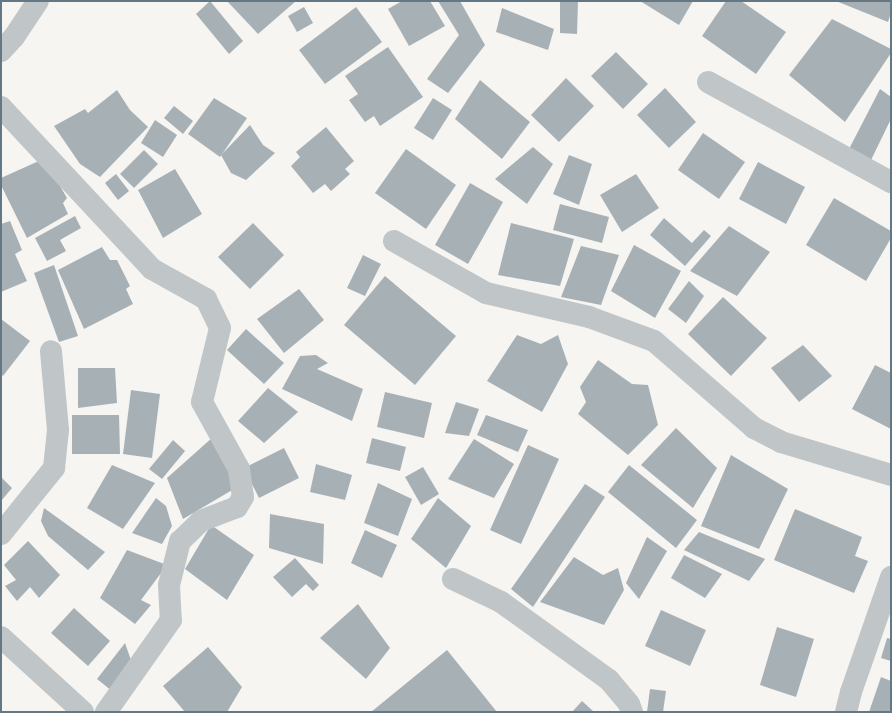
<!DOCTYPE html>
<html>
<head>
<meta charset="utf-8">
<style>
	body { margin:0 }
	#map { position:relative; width:892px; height:713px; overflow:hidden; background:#f6f5f2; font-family:"DM Sans",sans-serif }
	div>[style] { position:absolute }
	.building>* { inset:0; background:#a7b1b5 }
	.street>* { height:22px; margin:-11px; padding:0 11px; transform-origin:11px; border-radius:11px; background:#c0c6c8 }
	span { translate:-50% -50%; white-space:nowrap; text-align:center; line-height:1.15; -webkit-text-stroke:4px #fff; paint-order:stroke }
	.frame { position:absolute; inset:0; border:2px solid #637884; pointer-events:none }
</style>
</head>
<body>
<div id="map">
	<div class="building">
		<div style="clip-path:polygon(210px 1px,243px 41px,229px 54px,196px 14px)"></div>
		<div style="clip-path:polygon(227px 1px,296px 1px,258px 34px)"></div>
		<div style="clip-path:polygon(402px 1px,430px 1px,445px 26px,409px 46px,388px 9px)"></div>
		<div style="clip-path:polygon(438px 1px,460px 1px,485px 45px,448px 93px,427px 79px,459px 35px)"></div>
		<div style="clip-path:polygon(560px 1px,578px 1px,577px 34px,560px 33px)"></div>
		<div style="clip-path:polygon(640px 1px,693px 1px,679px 25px)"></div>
		<div style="clip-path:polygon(726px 1px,741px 1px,786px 32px,756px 74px,702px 36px)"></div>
		<div style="clip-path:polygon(836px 1px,891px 1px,891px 13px,888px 22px)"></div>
		<div style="clip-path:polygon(304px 7px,313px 23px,297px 32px,288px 16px)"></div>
		<div style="clip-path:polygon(356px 7px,382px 42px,325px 84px,299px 50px)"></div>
		<div style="clip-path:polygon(502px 8px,554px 29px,548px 50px,496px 32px)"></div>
		<div style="clip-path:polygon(832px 19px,891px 49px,891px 53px,845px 122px,789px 75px)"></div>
		<div style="clip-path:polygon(388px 47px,423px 97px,380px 126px,374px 116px,365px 122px,349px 100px,358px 94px,345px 76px)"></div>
		<div style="clip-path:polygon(616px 52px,648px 84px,623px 109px,591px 76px)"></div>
		<div style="clip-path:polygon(566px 78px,594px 106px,559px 142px,531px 115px)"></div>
		<div style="clip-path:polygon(480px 80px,530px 122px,502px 159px,455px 119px)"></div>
		<div style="clip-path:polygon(665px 88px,696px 122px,669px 148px,637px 115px)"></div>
		<div style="clip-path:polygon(880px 89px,891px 97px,891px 119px,871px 160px,849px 149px)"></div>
		<div style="clip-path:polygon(117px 90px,130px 110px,148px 127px,100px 177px,80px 164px,54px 126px,85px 109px,88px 113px)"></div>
		<div style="clip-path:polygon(214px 98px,247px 118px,220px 157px,188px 134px)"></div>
		<div style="clip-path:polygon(433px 98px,452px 110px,433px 140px,414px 128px)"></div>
		<div style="clip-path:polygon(174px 106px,193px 121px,183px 134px,164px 118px)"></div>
		<div style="clip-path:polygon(155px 120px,177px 135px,163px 157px,141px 143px)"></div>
		<div style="clip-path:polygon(250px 125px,263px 145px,275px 153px,246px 180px,231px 173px,221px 155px)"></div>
		<div style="clip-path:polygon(326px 127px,354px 161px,345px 169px,350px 174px,331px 191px,325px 184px,313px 193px,291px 166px,300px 157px,296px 152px)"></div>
		<div style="clip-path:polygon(703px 133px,745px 162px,719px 199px,678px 170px)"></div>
		<div style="clip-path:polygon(533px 147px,553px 164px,527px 204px,495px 179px)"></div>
		<div style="clip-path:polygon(406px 149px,456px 185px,426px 229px,375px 193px)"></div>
		<div style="clip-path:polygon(144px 150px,158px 164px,134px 188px,120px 174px)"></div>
		<div style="clip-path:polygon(569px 155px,592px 164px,579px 205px,553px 194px)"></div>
		<div style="clip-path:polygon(41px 160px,51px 170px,67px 198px,63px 203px,68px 214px,27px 238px,1px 185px,1px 178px)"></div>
		<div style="clip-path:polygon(758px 162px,805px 187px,786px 224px,739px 199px)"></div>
		<div style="clip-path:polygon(175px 169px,202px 214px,163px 238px,138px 190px)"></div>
		<div style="clip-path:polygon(116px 174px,129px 191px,118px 200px,105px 183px)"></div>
		<div style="clip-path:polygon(636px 174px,659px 208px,622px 232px,600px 195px)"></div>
		<div style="clip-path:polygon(470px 183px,503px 202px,468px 264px,435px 245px)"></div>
		<div style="clip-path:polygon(834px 198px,891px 231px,891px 238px,866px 281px,806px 245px)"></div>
		<div style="clip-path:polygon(560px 204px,609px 217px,602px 243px,553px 230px)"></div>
		<div style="clip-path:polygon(75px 216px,81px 228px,60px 240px,66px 251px,47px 261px,35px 238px)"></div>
		<div style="clip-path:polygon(664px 218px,692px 243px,704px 230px,711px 236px,685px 266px,650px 235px)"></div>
		<div style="clip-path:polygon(10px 221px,22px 250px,15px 254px,27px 281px,1px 292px,1px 224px)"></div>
		<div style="clip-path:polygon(253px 223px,284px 255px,250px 289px,218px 257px)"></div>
		<div style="clip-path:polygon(511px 223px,574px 239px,560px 286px,498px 275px)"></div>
		<div style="clip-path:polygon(729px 226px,770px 252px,737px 296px,690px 271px)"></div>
		<div style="clip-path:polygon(634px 245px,681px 271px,655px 318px,611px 291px)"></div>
		<div style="clip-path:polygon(581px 246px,619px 255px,601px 305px,561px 297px)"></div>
		<div style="clip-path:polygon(102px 247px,110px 260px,117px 260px,130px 286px,126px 289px,133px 304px,84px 329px,58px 270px)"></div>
		<div style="clip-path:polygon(363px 255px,381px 264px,365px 296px,347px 288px)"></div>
		<div style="clip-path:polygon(54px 265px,78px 336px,59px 342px,34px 273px)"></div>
		<div style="clip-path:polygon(385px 276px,456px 336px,415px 385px,344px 325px)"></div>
		<div style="clip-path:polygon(689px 281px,704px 296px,686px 323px,668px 309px)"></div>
		<div style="clip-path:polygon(299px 289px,324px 320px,284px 353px,257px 319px)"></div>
		<div style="clip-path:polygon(723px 297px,767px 338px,731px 376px,688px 334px)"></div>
		<div style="clip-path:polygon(1px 319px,30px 341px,3px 376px,1px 374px)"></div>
		<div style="clip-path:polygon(246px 329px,284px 363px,264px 384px,227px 350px)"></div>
		<div style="clip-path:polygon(517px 335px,541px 344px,558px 335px,568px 364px,542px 412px,487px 381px)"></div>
		<div style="clip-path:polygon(803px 345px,832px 376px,799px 402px,771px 368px)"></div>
		<div style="clip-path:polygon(316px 355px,328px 363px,317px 369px,363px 389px,352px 421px,282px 389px,300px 356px)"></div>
		<div style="clip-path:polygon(598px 360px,632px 384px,648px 385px,658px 425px,628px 455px,578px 414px,586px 402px,580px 387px)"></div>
		<div style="clip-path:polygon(875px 365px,891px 373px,891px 429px,852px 409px)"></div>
		<div style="clip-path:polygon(78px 368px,115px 368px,117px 403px,78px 408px)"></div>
		<div style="clip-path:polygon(268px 388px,298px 412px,264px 443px,238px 421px)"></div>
		<div style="clip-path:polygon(131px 390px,160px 394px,152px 458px,123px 454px)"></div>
		<div style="clip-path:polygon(385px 392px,432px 403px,424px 438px,377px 427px)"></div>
		<div style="clip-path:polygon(456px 402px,479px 409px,469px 436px,445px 433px)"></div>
		<div style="clip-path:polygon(72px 415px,119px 415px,120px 454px,72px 454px)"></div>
		<div style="clip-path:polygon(486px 415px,528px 430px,518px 452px,477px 435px)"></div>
		<div style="clip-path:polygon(676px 428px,717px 468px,693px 508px,641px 465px)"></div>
		<div style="clip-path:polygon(213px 437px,239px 486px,183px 519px,167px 478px)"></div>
		<div style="clip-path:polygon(372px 438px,406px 447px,400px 471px,366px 463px)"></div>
		<div style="clip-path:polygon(474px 439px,514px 464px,494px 498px,448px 479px)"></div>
		<div style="clip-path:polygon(173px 440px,185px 451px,162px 479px,149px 469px)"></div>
		<div style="clip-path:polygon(528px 445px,559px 459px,521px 544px,490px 530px)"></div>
		<div style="clip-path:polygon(284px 448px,299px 478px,259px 498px,244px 468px)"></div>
		<div style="clip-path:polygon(731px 455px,788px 489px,759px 549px,701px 526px)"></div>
		<div style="clip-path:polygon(316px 464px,352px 475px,345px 500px,310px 492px)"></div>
		<div style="clip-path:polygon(112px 465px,155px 483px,123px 529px,87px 508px)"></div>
		<div style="clip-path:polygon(629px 465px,697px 520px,676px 548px,608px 492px)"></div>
		<div style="clip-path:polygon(423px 467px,439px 494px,421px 505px,405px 477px)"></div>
		<div style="clip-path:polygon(1px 477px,12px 488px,1px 501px)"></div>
		<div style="clip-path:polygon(378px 483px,412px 499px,398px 536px,364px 523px)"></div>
		<div style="clip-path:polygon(585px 484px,605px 497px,533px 607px,511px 589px)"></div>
		<div style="clip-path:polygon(156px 498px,166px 506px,172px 526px,162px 544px,132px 533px)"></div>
		<div style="clip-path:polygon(438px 498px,471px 526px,446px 568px,411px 539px)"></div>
		<div style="clip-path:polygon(44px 508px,105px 552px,88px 570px,48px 536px,41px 521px)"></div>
		<div style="clip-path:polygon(795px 509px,862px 537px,855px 556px,868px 561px,854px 593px,774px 560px)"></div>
		<div style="clip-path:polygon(270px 514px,324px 524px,323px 564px,269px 548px)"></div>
		<div style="clip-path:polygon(211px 525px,254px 555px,227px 600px,185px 569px)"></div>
		<div style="clip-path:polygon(365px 530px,397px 545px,382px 578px,351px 563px)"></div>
		<div style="clip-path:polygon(699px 532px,765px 559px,749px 581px,684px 550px)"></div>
		<div style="clip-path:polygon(647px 537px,667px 551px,639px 599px,626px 583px)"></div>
		<div style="clip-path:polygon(28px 541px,60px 575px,39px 598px,30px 587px,17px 601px,5px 586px,16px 580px,4px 565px)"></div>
		<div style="clip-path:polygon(127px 550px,167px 565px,141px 600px,151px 605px,135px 624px,100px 598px)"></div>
		<div style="clip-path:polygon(684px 555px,722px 574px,705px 598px,671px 578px)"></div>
		<div style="clip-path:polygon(574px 557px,603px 575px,618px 568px,624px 590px,604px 625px,540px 602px)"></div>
		<div style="clip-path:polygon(295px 558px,319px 585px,313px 591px,306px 584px,292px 597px,273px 577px)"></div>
		<div style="clip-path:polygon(358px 604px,390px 648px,366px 679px,320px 638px)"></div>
		<div style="clip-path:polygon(74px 608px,110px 641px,88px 666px,51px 633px)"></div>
		<div style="clip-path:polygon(661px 610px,706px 630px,690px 666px,645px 646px)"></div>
		<div style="clip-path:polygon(777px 627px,814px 639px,796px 697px,760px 685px)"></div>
		<div style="clip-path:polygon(887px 638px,891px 639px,891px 661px,881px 658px)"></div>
		<div style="clip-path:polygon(125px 643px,133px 666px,112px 691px,97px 679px)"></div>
		<div style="clip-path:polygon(208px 647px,242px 687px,227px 712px,185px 712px,163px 686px)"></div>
		<div style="clip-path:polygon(447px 650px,497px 712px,371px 712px)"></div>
		<div style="clip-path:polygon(881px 677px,891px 681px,891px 712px,869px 712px)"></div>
		<div style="clip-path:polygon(650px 689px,666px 691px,663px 712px,647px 712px)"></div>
		<div style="clip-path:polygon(582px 701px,594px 712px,572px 712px)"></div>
	</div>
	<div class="street">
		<div style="left:1px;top:51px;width:19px;rotate:-47deg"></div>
		<div style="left:14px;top:37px;width:43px;rotate:-56.3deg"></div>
		<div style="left:708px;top:82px;width:209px;rotate:28.7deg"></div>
		<div style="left:1px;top:107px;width:221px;rotate:47deg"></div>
		<div style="left:152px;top:269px;width:62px;rotate:29.1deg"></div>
		<div style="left:206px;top:299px;width:32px;rotate:64deg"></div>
		<div style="left:220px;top:328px;width:76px;rotate:103.7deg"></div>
		<div style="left:202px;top:402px;width:77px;rotate:61.1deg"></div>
		<div style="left:239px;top:469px;width:28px;rotate:82deg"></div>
		<div style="left:243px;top:497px;width:12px;rotate:121deg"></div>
		<div style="left:237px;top:507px;width:39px;rotate:159deg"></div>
		<div style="left:201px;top:521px;width:29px;rotate:136deg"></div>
		<div style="left:180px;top:541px;width:45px;rotate:104deg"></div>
		<div style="left:169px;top:585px;width:35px;rotate:87deg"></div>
		<div style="left:171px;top:620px;width:113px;rotate:125.2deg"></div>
		<div style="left:394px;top:241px;width:106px;rotate:29.5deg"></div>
		<div style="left:486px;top:293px;width:106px;rotate:13.1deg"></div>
		<div style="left:589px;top:317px;width:69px;rotate:20.3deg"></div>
		<div style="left:654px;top:341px;width:133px;rotate:41deg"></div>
		<div style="left:754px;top:428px;width:30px;rotate:27deg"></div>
		<div style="left:781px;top:442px;width:115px;rotate:16.7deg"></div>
		<div style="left:1px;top:534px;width:85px;rotate:-51.2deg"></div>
		<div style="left:54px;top:468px;width:38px;rotate:-84deg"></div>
		<div style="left:58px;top:430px;width:79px;rotate:-95.1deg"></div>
		<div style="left:453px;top:579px;width:53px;rotate:25.6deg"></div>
		<div style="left:501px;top:602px;width:133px;rotate:35.8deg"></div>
		<div style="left:609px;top:680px;width:31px;rotate:50deg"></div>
		<div style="left:629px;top:704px;width:9px;rotate:69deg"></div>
		<div style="left:1px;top:637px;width:111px;rotate:42.4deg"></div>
		<div style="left:846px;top:712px;width:21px;rotate:-76deg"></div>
		<div style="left:851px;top:692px;width:122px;rotate:-70.8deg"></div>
	</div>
	<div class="frame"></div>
</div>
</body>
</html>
